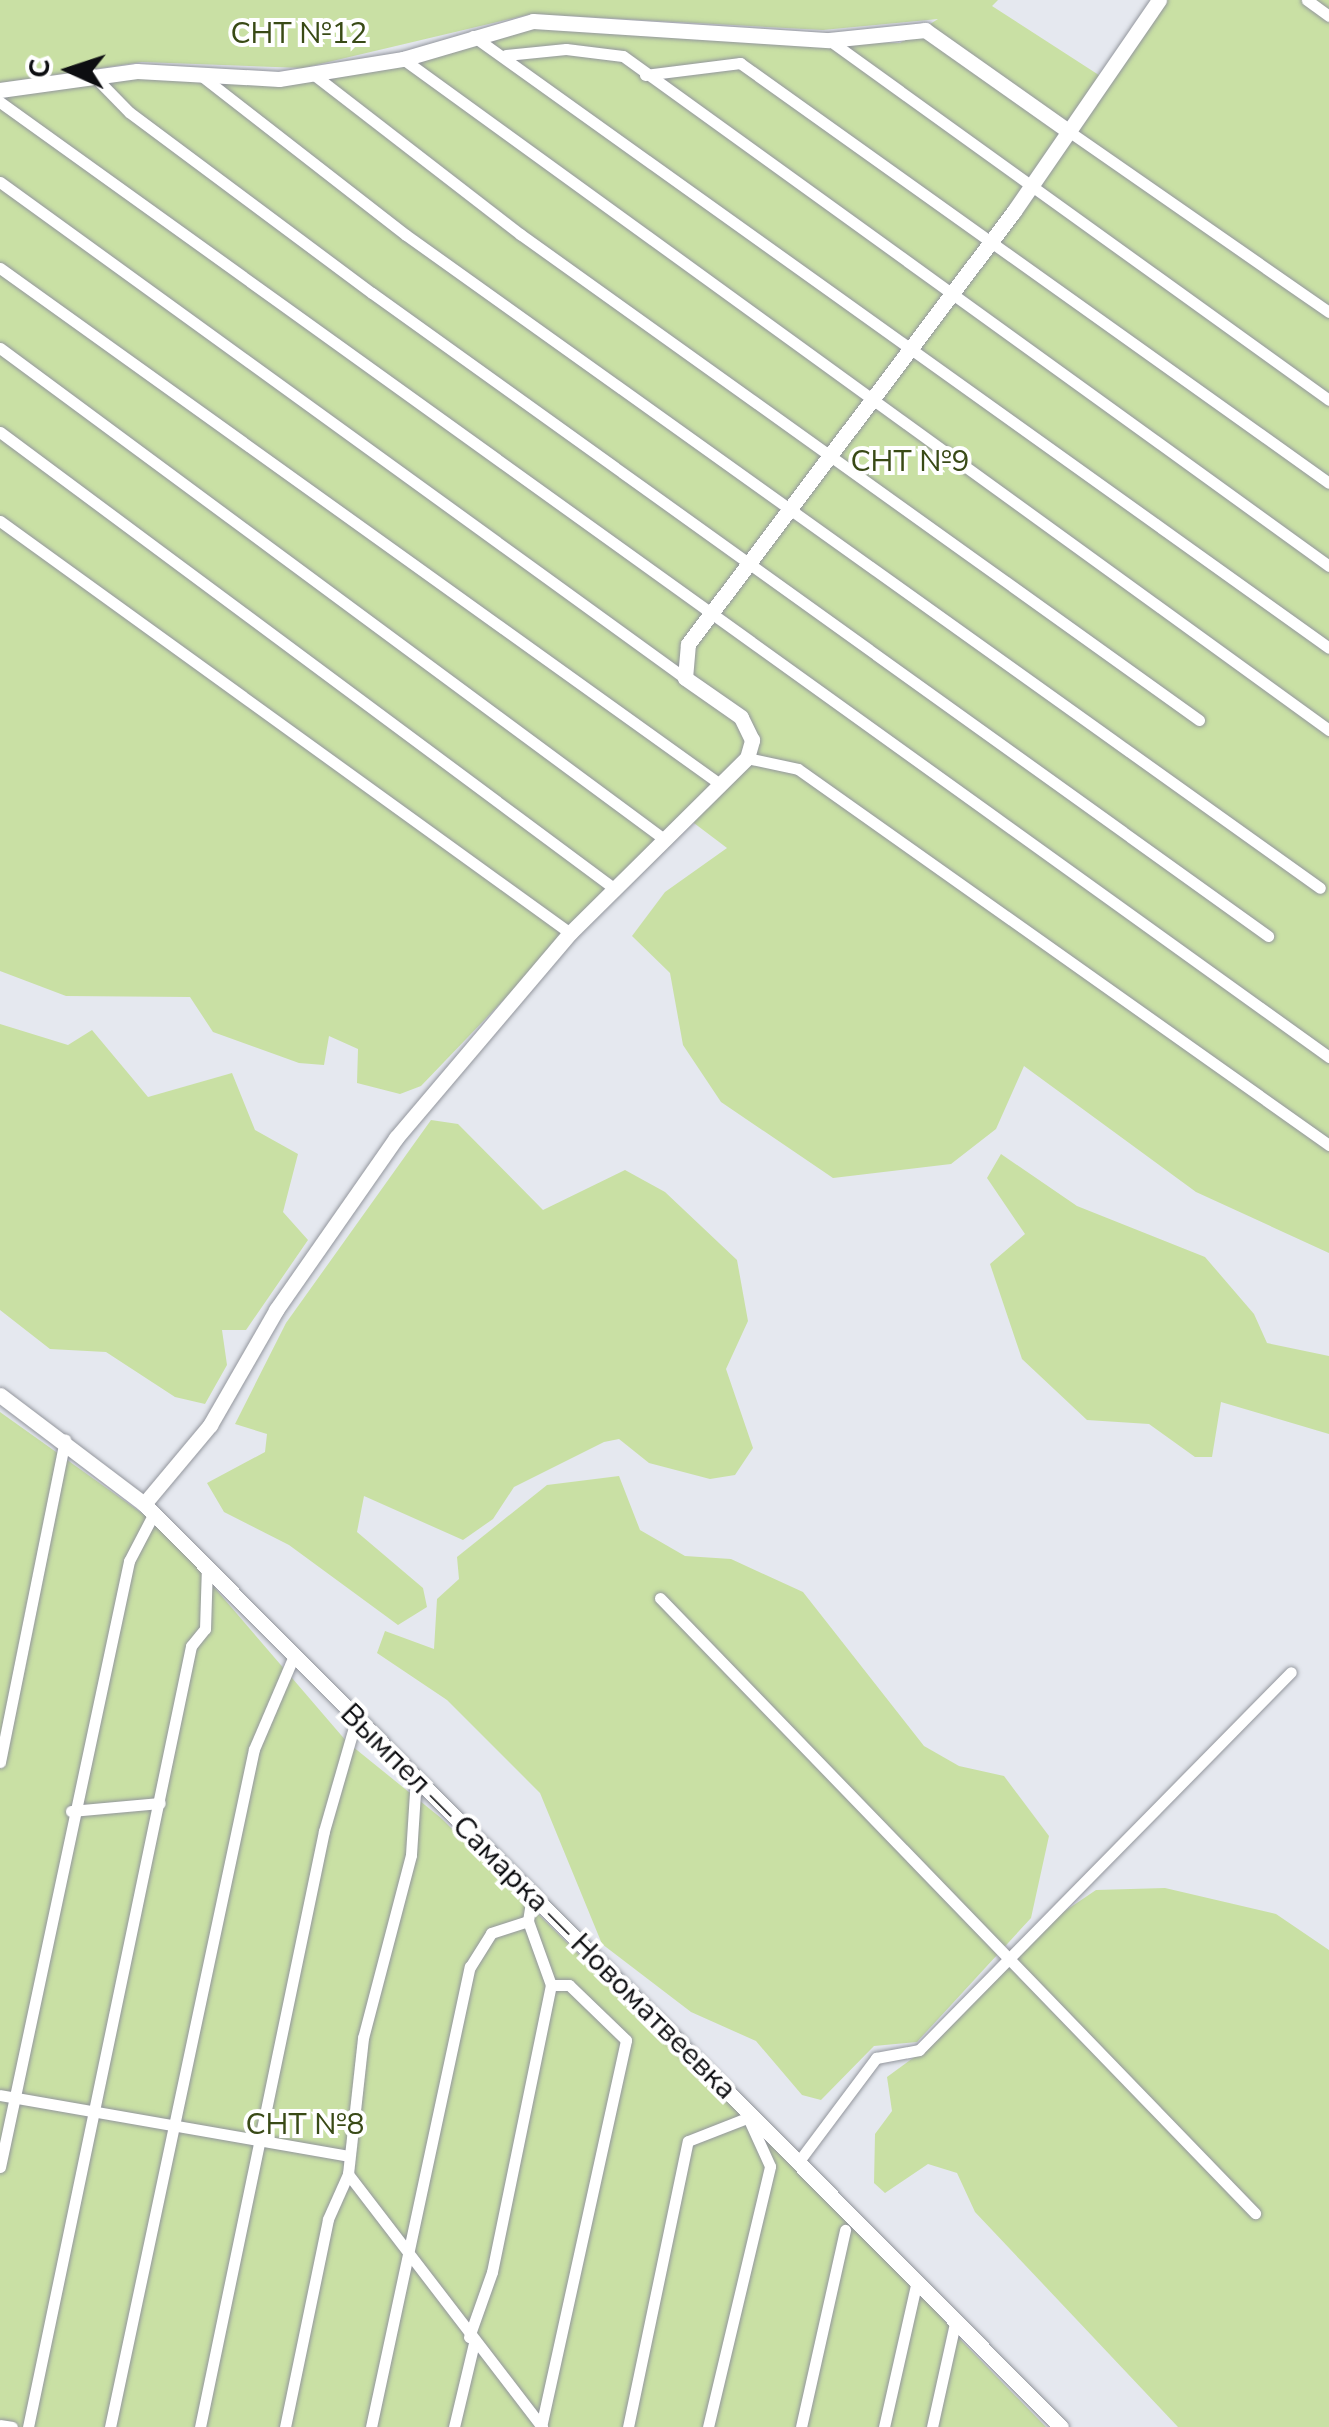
<!DOCTYPE html>
<html>
<head>
<meta charset="utf-8">
<style>
	body { margin:0 }
	#map { position:relative; width:1329px; height:2427px; overflow:hidden; background:#e5e8ef; font-family:"Nunito Sans",sans-serif }
	div>[style] { position:absolute }
	.green>* { inset:0; background:#c9e0a4 }
	.roads { filter:drop-shadow(0 0 2px #93969d) drop-shadow(0 0 2px #93969d) }
	.street>* { height:11px; margin:-5.5px; padding:0 5.5px; transform-origin:5.5px; border-radius:5.5px; background:#fff }
	.secondary>* { height:15px; margin:-7.5px; padding:0 7.5px; transform-origin:7.5px; border-radius:7.5px; background:#fff }
	span { translate:-50% -50%; white-space:nowrap; text-align:center; line-height:1.15; -webkit-text-stroke:8px #fff; paint-order:stroke }
	.park-label { font-size:30px; color:#394a16 }
	.street-label { font-size:30px; color:#0d0e11 }
	.north { position:absolute; left:20px; top:20px; width:100px; height:100px; -webkit-text-stroke:8px #fff; paint-order:stroke; rotate:273deg; font-size:28px; font-weight:700; line-height:40px; text-align:center; color:#0d0e11 }
	.north::after { content:''; display:block; margin:auto; width:35px; height:45px; background:#0d0e11; clip-path:polygon(50% 0,100% 100%,50% 72%,0 100%) }
</style>
</head>
<body>
<div id="map">
	<div class="green">
		<div style="clip-path:polygon(0 0,998px 0,992px 6px,1105px 79px,1165px 0,1329px 0,1329px 1253px,1196px 1192px,1024px 1066px,996px 1129px,951px 1164px,833px 1178px,721px 1102px,683px 1045px,670px 973px,632px 936px,665px 892px,727px 848px,682px 814px,421px 1086px,400px 1094px,357px 1083px,358px 1049px,329px 1036px,324px 1065px,299px 1063px,213px 1032px,190px 997px,66px 996px,0 971px,0 95px,143px 76px,273px 84px,517px 27px,900px 43px,938px 19px,823px 30px,531px 14px,303px 68px,142px 62px,0 83px)"></div>
		<div style="clip-path:polygon(0 1024px,68px 1045px,92px 1030px,148px 1097px,232px 1073px,255px 1130px,298px 1154px,283px 1212px,308px 1240px,246px 1330px,222px 1330px,227px 1365px,205px 1404px,175px 1397px,106px 1352px,50px 1349px,0 1310px)"></div>
		<div style="clip-path:polygon(431px 1120px,458px 1124px,543px 1210px,625px 1170px,665px 1192px,737px 1260px,748px 1321px,726px 1369px,753px 1448px,735px 1475px,710px 1479px,649px 1463px,619px 1439px,604px 1442px,514px 1487px,493px 1519px,463px 1540px,364px 1496px,357px 1532px,423px 1588px,427px 1607px,398px 1625px,289px 1545px,224px 1512px,207px 1483px,265px 1452px,267px 1434px,235px 1424px,286px 1323px)"></div>
		<div style="clip-path:polygon(1001px 1154px,1077px 1206px,1205px 1257px,1254px 1314px,1267px 1343px,1329px 1356px,1329px 1434px,1221px 1402px,1212px 1457px,1195px 1457px,1149px 1424px,1087px 1420px,1022px 1359px,990px 1264px,1025px 1234px,987px 1178px)"></div>
		<div style="clip-path:polygon(0 1412px,164px 1529px,347px 1742px,441px 1818px,911px 2283px,949px 2326px,928px 2427px,0 2427px)"></div>
		<div style="clip-path:polygon(619px 1476px,640px 1530px,685px 1556px,731px 1559px,803px 1592px,924px 1746px,959px 1766px,1004px 1776px,1049px 1836px,1031px 1918px,917px 2042px,874px 2046px,821px 2100px,802px 2095px,756px 2041px,691px 2012px,602px 1944px,540px 1793px,447px 1700px,377px 1653px,385px 1631px,434px 1649px,437px 1599px,459px 1579px,457px 1557px,547px 1485px)"></div>
		<div style="clip-path:polygon(1165px 1888px,1276px 1914px,1329px 1950px,1329px 2427px,1178px 2427px,975px 2212px,957px 2173px,928px 2164px,885px 2193px,874px 2183px,875px 2134px,892px 2111px,887px 2077px,939px 2039px,1031px 1934px,1096px 1890px)"></div>
		<div style="clip-path:polygon(955px 2334px,1046px 2427px,935px 2427px)"></div>
	</div>
	<div class="roads">
		<div class="street">
			<div style="left:1307px;top:0;width:27px;rotate:36deg"></div>
			<div style="left:473px;top:36px;width:1052px;rotate:35.56deg"></div>
			<div style="left:829px;top:40px;width:616px;rotate:35.75deg"></div>
			<div style="left:506px;top:55px;width:60px;rotate:-5.7deg"></div>
			<div style="left:566px;top:49px;width:57px;rotate:7deg"></div>
			<div style="left:623px;top:56px;width:871px;rotate:35.84deg"></div>
			<div style="left:403px;top:59px;width:1144px;rotate:35.93deg"></div>
			<div style="left:91px;top:73px;width:54px;rotate:45.7deg"></div>
			<div style="left:129px;top:112px;width:303px;rotate:36.7deg"></div>
			<div style="left:372px;top:293px;width:1103px;rotate:35.66deg"></div>
			<div style="left:199px;top:74px;width:262px;rotate:37.9deg"></div>
			<div style="left:406px;top:235px;width:1123px;rotate:35.54deg"></div>
			<div style="left:313px;top:74px;width:262px;rotate:37.7deg"></div>
			<div style="left:520px;top:234px;width:835px;rotate:35.59deg"></div>
			<div style="left:645px;top:75px;width:96px;rotate:-7.2deg"></div>
			<div style="left:740px;top:63px;width:723px;rotate:35.49deg"></div>
			<div style="left:0;top:102px;width:1637px;rotate:35.7deg"></div>
			<div style="left:1067px;top:130px;width:319px;rotate:34.8deg"></div>
			<div style="left:0;top:182px;width:846px;rotate:35.91deg"></div>
			<div style="left:0;top:268px;width:886px;rotate:35.63deg"></div>
			<div style="left:0;top:348px;width:826px;rotate:36.48deg"></div>
			<div style="left:0;top:432px;width:766px;rotate:36.62deg"></div>
			<div style="left:0;top:521px;width:703px;rotate:35.86deg"></div>
			<div style="left:747px;top:758px;width:52px;rotate:12.2deg"></div>
			<div style="left:798px;top:769px;width:651px;rotate:35.3deg"></div>
			<div style="left:660px;top:1598px;width:856px;rotate:45.95deg"></div>
			<div style="left:0;top:1762px;width:329px;rotate:-78.6deg"></div>
			<div style="left:416px;top:1777px;width:78px;rotate:93.7deg"></div>
			<div style="left:411px;top:1855px;width:189px;rotate:104.7deg"></div>
			<div style="left:363px;top:2038px;width:137px;rotate:96.3deg"></div>
			<div style="left:348px;top:2174px;width:319px;rotate:52.5deg"></div>
			<div style="left:71px;top:1811px;width:89px;rotate:-5.1deg"></div>
			<div style="left:0;top:2095px;width:354px;rotate:9.9deg"></div>
			<div style="left:799px;top:2161px;width:129px;rotate:-53.2deg"></div>
			<div style="left:876px;top:2058px;width:44px;rotate:-10.5deg"></div>
			<div style="left:919px;top:2050px;width:530px;rotate:-45.46deg"></div>
			<div style="left:0;top:2167px;width:620px;rotate:-77.98deg"></div>
			<div style="left:129px;top:1561px;width:52px;rotate:-62.4deg"></div>
			<div style="left:469px;top:2337px;width:69px;rotate:-70.5deg"></div>
			<div style="left:492px;top:2272px;width:293px;rotate:-78.4deg"></div>
			<div style="left:551px;top:1985px;width:68px;rotate:-109.8deg"></div>
			<div style="left:0;top:2425px;width:12px;rotate:9deg"></div>
			<div style="left:28px;top:2427px;width:798px;rotate:-78.21deg"></div>
			<div style="left:191px;top:1646px;width:22px;rotate:-51deg"></div>
			<div style="left:205px;top:1629px;width:62px;rotate:-88.2deg"></div>
			<div style="left:110px;top:2427px;width:693px;rotate:-78.01deg"></div>
			<div style="left:254px;top:1749px;width:99px;rotate:-66.8deg"></div>
			<div style="left:200px;top:2427px;width:609px;rotate:-78.25deg"></div>
			<div style="left:324px;top:1831px;width:116px;rotate:-73.9deg"></div>
			<div style="left:285px;top:2427px;width:212px;rotate:-78.3deg"></div>
			<div style="left:328px;top:2219px;width:49px;rotate:-66deg"></div>
			<div style="left:371px;top:2427px;width:471px;rotate:-77.9deg"></div>
			<div style="left:470px;top:1967px;width:40px;rotate:-58deg"></div>
			<div style="left:491px;top:1933px;width:39px;rotate:-18deg"></div>
			<div style="left:528px;top:1921px;width:19px;rotate:-81deg"></div>
			<div style="left:454px;top:2427px;width:86px;rotate:-76.6deg"></div>
			<div style="left:541px;top:2427px;width:396px;rotate:-77.6deg"></div>
			<div style="left:626px;top:2040px;width:79px;rotate:-136deg"></div>
			<div style="left:569px;top:1985px;width:18px;rotate:180deg"></div>
			<div style="left:628px;top:2427px;width:292px;rotate:-78.2deg"></div>
			<div style="left:688px;top:2141px;width:69px;rotate:-21.3deg"></div>
			<div style="left:708px;top:2427px;width:268px;rotate:-76.6deg"></div>
			<div style="left:770px;top:2166px;width:51px;rotate:-114.5deg"></div>
			<div style="left:801px;top:2427px;width:202px;rotate:-77.4deg"></div>
			<div style="left:884px;top:2427px;width:150px;rotate:-77.3deg"></div>
			<div style="left:932px;top:2427px;width:107px;rotate:-77.5deg"></div>
		</div>
		<div class="secondary">
			<div style="left:0;top:90px;width:138px;rotate:-7.9deg"></div>
			<div style="left:137px;top:71px;width:142px;rotate:3.2deg"></div>
			<div style="left:279px;top:79px;width:126px;rotate:-9.2deg"></div>
			<div style="left:403px;top:59px;width:135px;rotate:-16.3deg"></div>
			<div style="left:533px;top:21px;width:297px;rotate:3.7deg"></div>
			<div style="left:829px;top:40px;width:97px;rotate:-5.9deg"></div>
			<div style="left:925px;top:30px;width:174px;rotate:35.2deg"></div>
			<div style="left:0;top:1395px;width:181px;rotate:37.1deg"></div>
			<div style="left:144px;top:1504px;width:1301px;rotate:45.19deg"></div>
			<div style="left:144px;top:1504px;width:103px;rotate:-50.1deg"></div>
			<div style="left:210px;top:1425px;width:133px;rotate:-60.1deg"></div>
			<div style="left:276px;top:1310px;width:210px;rotate:-55.1deg"></div>
			<div style="left:396px;top:1138px;width:269px;rotate:-49.7deg"></div>
			<div style="left:570px;top:933px;width:249px;rotate:-44.7deg"></div>
			<div style="left:747px;top:758px;width:19px;rotate:-74deg"></div>
			<div style="left:752px;top:740px;width:25px;rotate:-116deg"></div>
			<div style="left:741px;top:717px;width:68px;rotate:-145.1deg"></div>
			<div style="left:685px;top:678px;width:34px;rotate:-85deg"></div>
			<div style="left:688px;top:644px;width:542px;rotate:-53.02deg"></div>
			<div style="left:1014px;top:211px;width:256px;rotate:-55.5deg"></div>
		</div>
	</div>
	<div class="park-label">
		<span style="left:299px;top:34px">СНТ №12</span>
		<span style="left:910px;top:462px">СНТ №9</span>
		<span style="left:305px;top:2125px">СНТ №8</span>
	</div>
	<div class="street-label">
		<span style="left:538px;top:1902px;rotate:45deg">Вымпел — Самарка — Новоматвеевка</span>
	</div>
	<div class="north">С</div>
</div>
</body>
</html>
